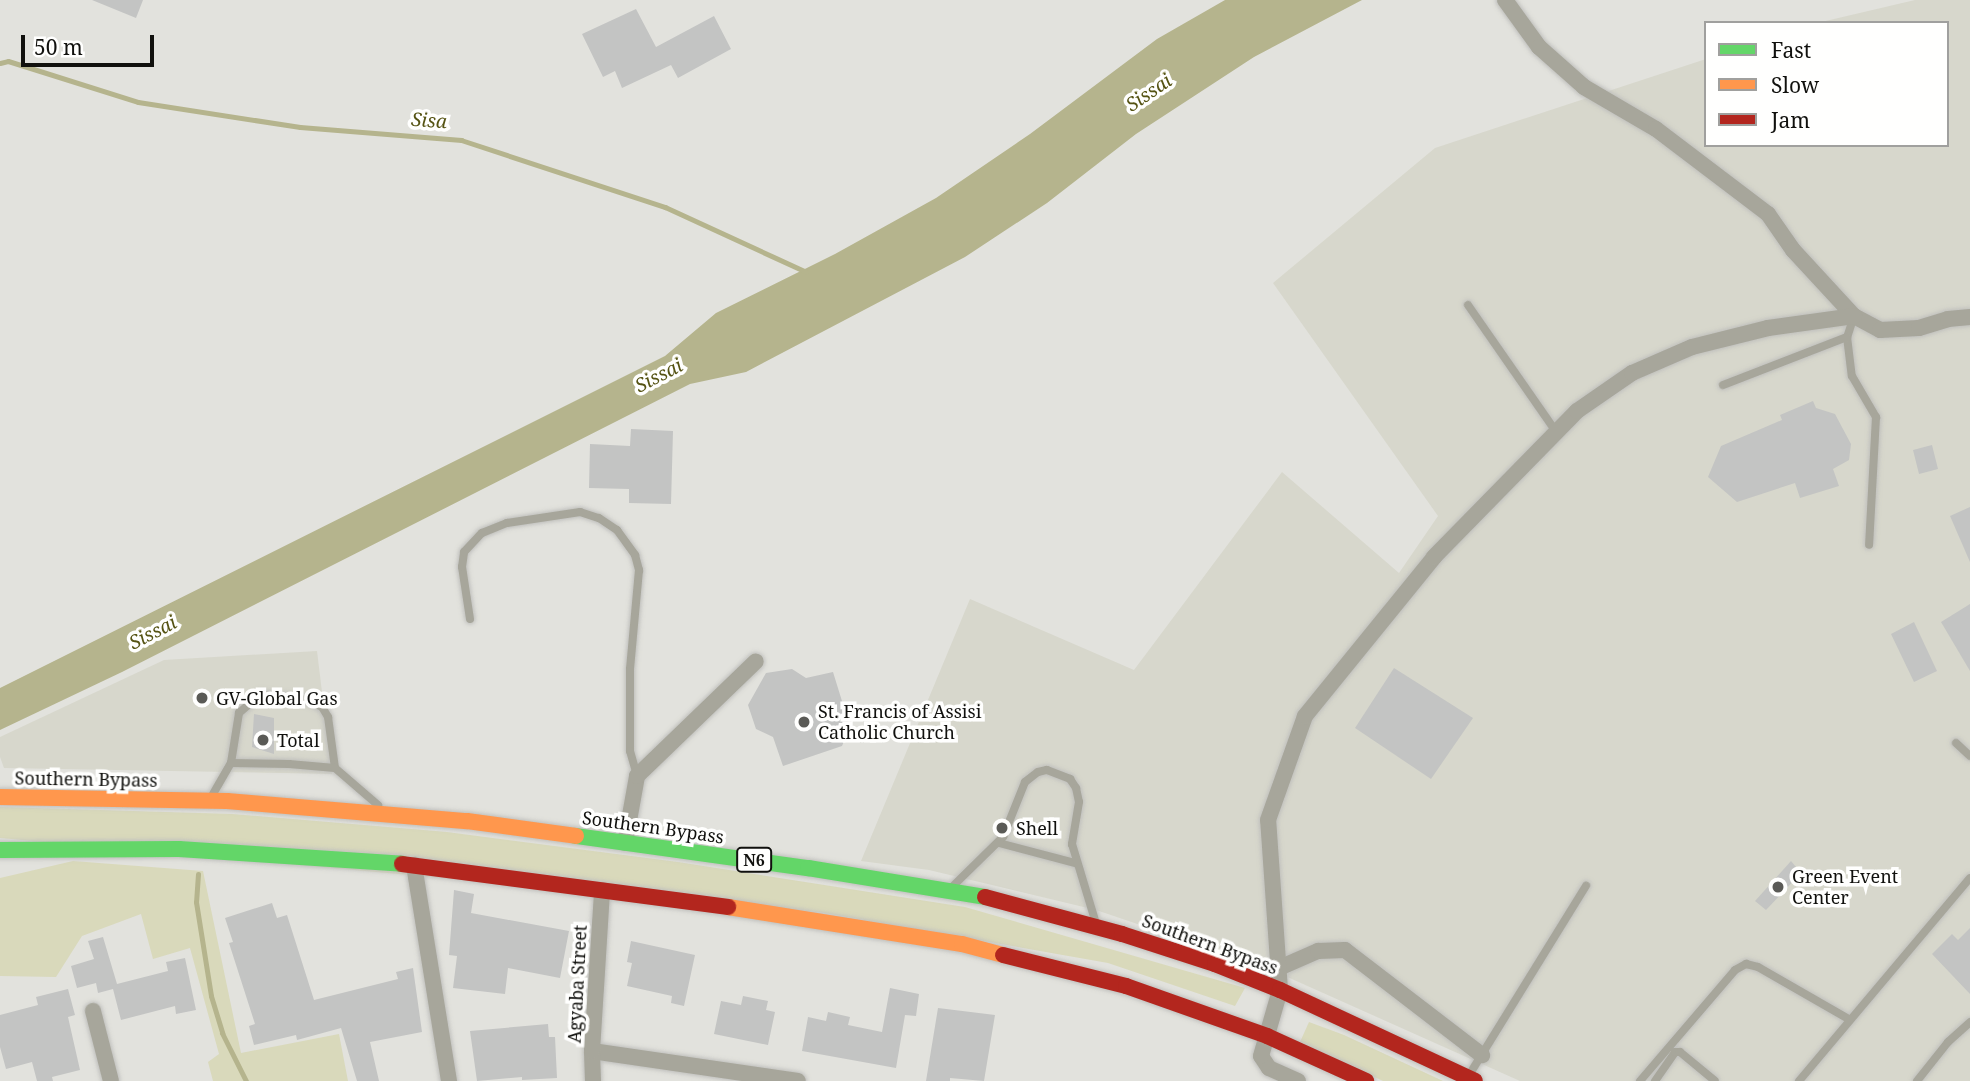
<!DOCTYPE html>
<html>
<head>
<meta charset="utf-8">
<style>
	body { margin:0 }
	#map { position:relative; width:1970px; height:1081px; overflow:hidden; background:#e2e2dd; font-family:"Noto Serif",serif }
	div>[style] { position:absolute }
	.built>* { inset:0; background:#d7d7cc }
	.green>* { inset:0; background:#d9d9bb }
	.water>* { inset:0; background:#b5b48d }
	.stream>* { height:5px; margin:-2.5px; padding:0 2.5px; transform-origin:2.5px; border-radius:2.5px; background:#b5b48d }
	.building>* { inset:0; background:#c3c4c3 }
	.roads { filter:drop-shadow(0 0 2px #c0c0bd) drop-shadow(0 0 2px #c0c0bd) }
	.lane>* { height:8px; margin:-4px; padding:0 4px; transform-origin:4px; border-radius:4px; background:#a7a69b }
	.street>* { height:16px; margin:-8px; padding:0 8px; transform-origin:8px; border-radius:8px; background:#a7a69b }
	.fast>* { height:16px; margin:-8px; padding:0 8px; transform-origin:8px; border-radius:8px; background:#63d668 }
	.slow>* { height:16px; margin:-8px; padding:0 8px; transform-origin:8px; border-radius:8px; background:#ff974d }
	.jam>* { height:16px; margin:-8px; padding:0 8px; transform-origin:8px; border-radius:8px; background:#b3261e }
	.dots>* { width:19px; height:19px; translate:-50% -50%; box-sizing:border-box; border:4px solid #fffffe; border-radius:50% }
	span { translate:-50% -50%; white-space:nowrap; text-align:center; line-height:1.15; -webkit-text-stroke:7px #fffffe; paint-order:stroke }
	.shield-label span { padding:2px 5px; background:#fffffe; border:2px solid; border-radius:5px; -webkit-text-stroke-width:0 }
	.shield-label { font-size:16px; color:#11110e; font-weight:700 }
	.poi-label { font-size:18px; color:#11110e }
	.left { translate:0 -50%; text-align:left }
	.street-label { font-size:18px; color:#11110e }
	.water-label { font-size:19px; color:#555313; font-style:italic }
	.legend { position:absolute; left:1704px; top:21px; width:245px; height:126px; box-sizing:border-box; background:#fffffe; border:2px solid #a0a09e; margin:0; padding:9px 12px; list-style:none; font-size:21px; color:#11110e }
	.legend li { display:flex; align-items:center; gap:14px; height:35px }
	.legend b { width:35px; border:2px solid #a0a09e }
	.scale { position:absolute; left:21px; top:35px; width:133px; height:32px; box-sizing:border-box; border:4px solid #11110e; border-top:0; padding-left:9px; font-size:21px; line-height:24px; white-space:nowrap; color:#11110e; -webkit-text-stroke:5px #fffffe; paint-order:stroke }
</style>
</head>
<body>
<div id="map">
	<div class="built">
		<div style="clip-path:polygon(1915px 0,1970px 0,1970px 1081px,1520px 1081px,1265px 967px,1096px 910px,929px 870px,861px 861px,970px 599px,1134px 670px,1282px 472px,1399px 573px,1438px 516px,1273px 283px,1435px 148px,1706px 59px,1706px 145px,1947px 145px,1947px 23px,1817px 23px)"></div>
		<div style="clip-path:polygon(317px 651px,332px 774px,4px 768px,0 757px,0 737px,164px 660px)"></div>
	</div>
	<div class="green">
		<div style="clip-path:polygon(0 807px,232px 814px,447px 832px,678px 862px,965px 907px,1245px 988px,1235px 1006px,1108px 963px,819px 912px,0 838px)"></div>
		<div style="clip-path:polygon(73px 861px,203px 871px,241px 1053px,339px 1034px,348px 1081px,213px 1081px,208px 1062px,219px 1054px,190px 948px,153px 959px,141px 914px,82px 936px,56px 977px,0 976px,0 878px)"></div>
		<div style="clip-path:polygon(1309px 1022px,1344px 1035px,1443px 1081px,1383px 1081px,1300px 1042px)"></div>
	</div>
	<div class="water">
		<div style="clip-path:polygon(1225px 0,1362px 0,1254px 57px,1136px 134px,1047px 203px,965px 257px,746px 372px,690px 384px,122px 672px,0 730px,0 688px,665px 356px,716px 313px,835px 254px,936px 198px,1030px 134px,1157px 39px)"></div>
	</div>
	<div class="stream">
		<div style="left:0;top:63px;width:8px;rotate:-14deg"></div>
		<div style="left:8px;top:61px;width:136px;rotate:17.5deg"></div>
		<div style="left:138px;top:102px;width:164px;rotate:8.8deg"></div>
		<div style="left:300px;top:127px;width:162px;rotate:4.6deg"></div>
		<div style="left:461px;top:140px;width:215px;rotate:18.2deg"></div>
		<div style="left:665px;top:207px;width:155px;rotate:24.7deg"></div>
		<div style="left:198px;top:874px;width:28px;rotate:94deg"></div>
		<div style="left:196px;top:902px;width:95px;rotate:80.9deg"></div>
		<div style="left:211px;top:996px;width:39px;rotate:73deg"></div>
		<div style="left:222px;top:1033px;width:54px;rotate:63.4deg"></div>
	</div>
	<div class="building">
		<div style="clip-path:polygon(92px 0,143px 0,136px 18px)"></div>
		<div style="clip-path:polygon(636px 9px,656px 47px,714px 16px,731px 49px,678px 78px,671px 65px,622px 88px,615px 71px,603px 77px,582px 34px)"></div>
		<div style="clip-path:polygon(1813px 401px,1816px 408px,1835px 414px,1851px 444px,1849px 460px,1833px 469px,1839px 486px,1800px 498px,1795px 483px,1737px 502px,1708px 477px,1721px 446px,1782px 420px,1780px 415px)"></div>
		<div style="clip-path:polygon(631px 429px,673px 431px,671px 504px,629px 503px,629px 489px,589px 488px,590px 444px,630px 446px)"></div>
		<div style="clip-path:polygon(1932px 445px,1938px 469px,1919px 474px,1913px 450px)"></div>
		<div style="clip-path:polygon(1970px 507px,1970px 562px,1950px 516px)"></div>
		<div style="clip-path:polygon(1970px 604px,1970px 671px,1941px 622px)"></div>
		<div style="clip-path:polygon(1914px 622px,1937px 671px,1914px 682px,1891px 634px)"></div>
		<div style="clip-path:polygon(1394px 668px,1473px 718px,1431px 779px,1355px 728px)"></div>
		<div style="clip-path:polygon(792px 669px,806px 678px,833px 672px,850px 727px,842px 746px,783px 766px,773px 737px,756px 729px,748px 705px,766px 673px)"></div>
		<div style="clip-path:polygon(254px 714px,274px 718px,274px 754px,252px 747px)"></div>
		<div style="clip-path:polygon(1791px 861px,1801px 873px,1766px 910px,1755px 901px)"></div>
		<div style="clip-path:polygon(454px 890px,474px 894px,471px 913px,569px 931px,560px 978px,508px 968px,505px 994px,453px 988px,457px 956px,449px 955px)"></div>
		<div style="clip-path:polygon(272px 903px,277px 918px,287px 915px,314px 1000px,398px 979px,396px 972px,413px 968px,422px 1032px,370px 1042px,379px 1081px,357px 1081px,341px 1028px,297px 1040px,296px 1035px,254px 1045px,249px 1026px,255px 1024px,229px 943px,233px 942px,225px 918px)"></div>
		<div style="clip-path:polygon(1970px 928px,1970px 994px,1932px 954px,1952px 934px,1958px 940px)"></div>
		<div style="clip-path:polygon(103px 937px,117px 984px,168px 971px,166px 962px,185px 958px,196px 1010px,176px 1014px,175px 1006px,121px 1020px,113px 989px,98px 993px,96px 983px,77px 988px,71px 966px,94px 959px,88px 941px)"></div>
		<div style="clip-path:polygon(631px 941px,695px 955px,684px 1006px,671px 1003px,672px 996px,627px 986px,632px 963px,627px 962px)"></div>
		<div style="clip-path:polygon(890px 988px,919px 994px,916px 1016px,905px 1015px,896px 1068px,802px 1051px,808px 1017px,826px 1021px,828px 1012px,850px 1017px,848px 1025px,882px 1032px)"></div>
		<div style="clip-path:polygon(68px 989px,75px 1015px,68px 1017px,80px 1070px,52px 1077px,53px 1081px,37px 1081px,32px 1062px,6px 1069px,0 1047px,0 1015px,38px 1005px,36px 997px)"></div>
		<div style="clip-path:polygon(743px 996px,768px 1001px,766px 1010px,775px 1012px,768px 1045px,714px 1034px,721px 1001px,741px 1005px)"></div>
		<div style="clip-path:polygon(938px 1008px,995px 1015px,984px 1081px,950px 1078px,950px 1081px,926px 1081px)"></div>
		<div style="clip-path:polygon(548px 1024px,549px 1037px,555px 1037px,557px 1078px,522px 1080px,522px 1077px,477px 1081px,470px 1031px)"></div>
	</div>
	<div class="roads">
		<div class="lane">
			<div style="left:1468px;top:305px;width:152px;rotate:55.2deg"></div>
			<div style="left:1854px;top:316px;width:22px;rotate:108deg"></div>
			<div style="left:1847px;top:337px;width:39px;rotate:83deg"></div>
			<div style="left:1852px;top:376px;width:48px;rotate:59.7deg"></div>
			<div style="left:1876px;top:417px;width:128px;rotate:93.1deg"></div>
			<div style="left:1723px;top:385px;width:133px;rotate:-21.2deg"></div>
			<div style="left:470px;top:619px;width:53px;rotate:-98.7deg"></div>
			<div style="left:462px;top:567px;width:15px;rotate:-82deg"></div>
			<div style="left:464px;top:552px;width:26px;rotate:-47deg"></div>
			<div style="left:482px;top:533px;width:27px;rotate:-22deg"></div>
			<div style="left:507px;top:523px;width:74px;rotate:-8.6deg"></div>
			<div style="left:580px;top:512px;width:20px;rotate:18deg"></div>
			<div style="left:599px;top:518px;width:22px;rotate:34deg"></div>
			<div style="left:617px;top:530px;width:31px;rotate:54deg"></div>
			<div style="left:635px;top:555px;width:16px;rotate:75deg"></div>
			<div style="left:639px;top:570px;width:99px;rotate:95.2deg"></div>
			<div style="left:630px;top:669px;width:82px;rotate:90deg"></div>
			<div style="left:630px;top:751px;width:26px;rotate:74deg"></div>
			<div style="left:1956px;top:743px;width:19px;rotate:43deg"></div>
			<div style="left:231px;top:763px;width:51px;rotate:-80.9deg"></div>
			<div style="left:239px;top:713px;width:28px;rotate:-41deg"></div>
			<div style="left:260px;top:695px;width:48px;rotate:5.9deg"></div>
			<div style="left:308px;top:700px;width:16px;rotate:27deg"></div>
			<div style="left:322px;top:707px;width:12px;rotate:59deg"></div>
			<div style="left:328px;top:717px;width:51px;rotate:82.2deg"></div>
			<div style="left:213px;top:794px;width:36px;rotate:-60deg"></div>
			<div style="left:231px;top:763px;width:58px;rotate:1deg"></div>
			<div style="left:289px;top:764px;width:46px;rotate:5deg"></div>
			<div style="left:335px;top:768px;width:57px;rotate:40.7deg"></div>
			<div style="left:999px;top:843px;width:79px;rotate:14.7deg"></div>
			<div style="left:954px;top:885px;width:69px;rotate:-44.4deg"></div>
			<div style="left:1003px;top:837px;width:59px;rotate:-68.2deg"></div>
			<div style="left:1025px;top:782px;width:16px;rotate:-38deg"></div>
			<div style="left:1038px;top:772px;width:9px;rotate:-13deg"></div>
			<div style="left:1047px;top:770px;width:25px;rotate:21deg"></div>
			<div style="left:1070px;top:779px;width:11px;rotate:56deg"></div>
			<div style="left:1076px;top:788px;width:14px;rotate:78deg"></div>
			<div style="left:1079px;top:802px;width:43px;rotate:99.5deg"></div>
			<div style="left:1072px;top:844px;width:79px;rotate:73.2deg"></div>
			<div style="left:1471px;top:1072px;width:219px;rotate:-58.3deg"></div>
			<div style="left:1640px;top:1081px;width:146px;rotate:-49.4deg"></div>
			<div style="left:1735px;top:970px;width:13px;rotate:-29deg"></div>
			<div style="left:1746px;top:964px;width:12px;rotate:14deg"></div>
			<div style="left:1758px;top:967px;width:106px;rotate:29.9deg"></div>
			<div style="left:1655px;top:1081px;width:35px;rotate:-55deg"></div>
			<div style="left:1675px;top:1052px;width:5px"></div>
			<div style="left:1680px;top:1052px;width:45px;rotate:39.6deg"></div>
			<div style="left:1799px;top:1081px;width:265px;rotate:-49.9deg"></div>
			<div style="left:1917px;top:1081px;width:50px;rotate:-51.5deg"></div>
			<div style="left:1948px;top:1042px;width:30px;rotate:-42deg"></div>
		</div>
		<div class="street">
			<div style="left:1505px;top:0;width:58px;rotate:54.1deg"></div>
			<div style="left:1539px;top:47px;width:60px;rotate:41.6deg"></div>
			<div style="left:1584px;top:87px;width:83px;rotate:30.3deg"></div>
			<div style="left:1656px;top:129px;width:141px;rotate:37.2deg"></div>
			<div style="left:1768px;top:214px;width:44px;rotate:55.2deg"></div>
			<div style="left:1793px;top:250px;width:90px;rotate:47.3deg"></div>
			<div style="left:1854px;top:316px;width:30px;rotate:28deg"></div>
			<div style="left:1880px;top:330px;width:39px;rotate:-3deg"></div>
			<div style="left:1919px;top:328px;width:30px;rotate:-17deg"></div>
			<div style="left:1948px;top:319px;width:22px;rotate:-5deg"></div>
			<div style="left:625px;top:843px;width:68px;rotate:-79.8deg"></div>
			<div style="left:637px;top:776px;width:165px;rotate:-44deg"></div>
			<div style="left:414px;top:865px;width:219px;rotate:80.8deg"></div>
			<div style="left:1279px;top:968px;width:43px;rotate:-23.6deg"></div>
			<div style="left:1318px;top:951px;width:27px;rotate:-2deg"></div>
			<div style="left:1345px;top:950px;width:173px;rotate:37.5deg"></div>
			<div style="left:93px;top:1011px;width:72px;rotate:75.6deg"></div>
			<div style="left:592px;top:1051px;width:208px;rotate:8.3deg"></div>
			<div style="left:593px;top:1081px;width:30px;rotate:-92deg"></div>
			<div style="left:592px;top:1051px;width:161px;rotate:-86.4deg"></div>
			<div style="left:1298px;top:1081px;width:32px;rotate:-156deg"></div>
			<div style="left:1269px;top:1068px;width:14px;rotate:-124deg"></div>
			<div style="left:1261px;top:1056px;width:69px;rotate:-73.9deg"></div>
			<div style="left:1280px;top:990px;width:170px;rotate:-94deg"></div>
			<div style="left:1268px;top:820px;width:110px;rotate:-70.4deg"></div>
			<div style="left:1305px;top:716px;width:205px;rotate:-50.9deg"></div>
			<div style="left:1434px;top:557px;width:204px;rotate:-45.6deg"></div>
			<div style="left:1577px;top:411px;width:67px;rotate:-34.6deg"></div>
			<div style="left:1632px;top:373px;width:65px;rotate:-23.4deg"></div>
			<div style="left:1692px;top:347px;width:78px;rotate:-14deg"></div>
			<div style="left:1768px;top:328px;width:87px;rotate:-7.9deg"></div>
		</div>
		<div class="fast">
			<div style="left:576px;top:836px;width:234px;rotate:7.9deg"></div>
			<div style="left:808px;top:868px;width:179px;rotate:9.3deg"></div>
			<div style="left:0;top:850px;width:179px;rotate:-0.3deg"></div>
			<div style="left:179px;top:849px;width:224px;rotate:3.8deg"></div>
		</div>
		<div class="slow">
			<div style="left:0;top:797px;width:227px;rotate:1deg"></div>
			<div style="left:227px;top:801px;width:241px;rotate:4.8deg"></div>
			<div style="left:467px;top:821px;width:110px;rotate:7.8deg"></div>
			<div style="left:728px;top:907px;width:237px;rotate:9deg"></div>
			<div style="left:962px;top:944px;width:42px;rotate:15deg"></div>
		</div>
		<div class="jam">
			<div style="left:402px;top:864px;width:329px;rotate:7.5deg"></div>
			<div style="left:985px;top:897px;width:142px;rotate:15.1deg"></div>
			<div style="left:1122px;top:934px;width:98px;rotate:17.9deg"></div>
			<div style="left:1215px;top:964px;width:70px;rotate:21.8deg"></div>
			<div style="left:1280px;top:990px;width:215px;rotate:25deg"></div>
			<div style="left:1003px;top:955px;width:127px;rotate:14.1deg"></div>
			<div style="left:1126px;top:986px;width:150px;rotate:19.5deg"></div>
			<div style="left:1267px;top:1036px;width:109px;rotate:24.4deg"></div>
		</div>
	</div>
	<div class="dots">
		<div style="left:202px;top:698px;background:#5a5a56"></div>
		<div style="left:804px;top:722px;background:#5a5a56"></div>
		<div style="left:263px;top:740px;background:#5a5a56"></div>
		<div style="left:1002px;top:828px;background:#5a5a56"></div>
		<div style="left:1778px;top:887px;background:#5a5a56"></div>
	</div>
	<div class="shield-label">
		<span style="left:754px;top:860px">N6</span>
	</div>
	<div class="poi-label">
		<span class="left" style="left:216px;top:698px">GV-Global Gas</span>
		<span class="left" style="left:818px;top:722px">St. Francis of Assisi<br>Catholic Church</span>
		<span class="left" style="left:277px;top:740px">Total</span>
		<span class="left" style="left:1016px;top:828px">Shell</span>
		<span class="left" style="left:1792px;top:887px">Green Event<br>Center</span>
	</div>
	<div class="street-label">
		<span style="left:86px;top:779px;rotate:1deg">Southern Bypass</span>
		<span style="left:653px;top:827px;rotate:8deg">Southern Bypass</span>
		<span style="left:1210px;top:944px;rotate:20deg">Southern Bypass</span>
		<span style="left:577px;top:984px;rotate:-87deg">Agyaba Street</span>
	</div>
	<div class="water-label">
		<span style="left:1149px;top:93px;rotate:-34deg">Sissai</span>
		<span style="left:429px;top:121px;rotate:4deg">Sisa</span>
		<span style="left:659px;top:376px;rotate:-27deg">Sissai</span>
		<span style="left:153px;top:633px;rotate:-27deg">Sissai</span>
	</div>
	<ul class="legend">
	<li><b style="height:9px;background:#63d668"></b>Fast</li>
	<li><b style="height:9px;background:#ff974d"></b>Slow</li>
	<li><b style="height:9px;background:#b3261e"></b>Jam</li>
	</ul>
	<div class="scale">50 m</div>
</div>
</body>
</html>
